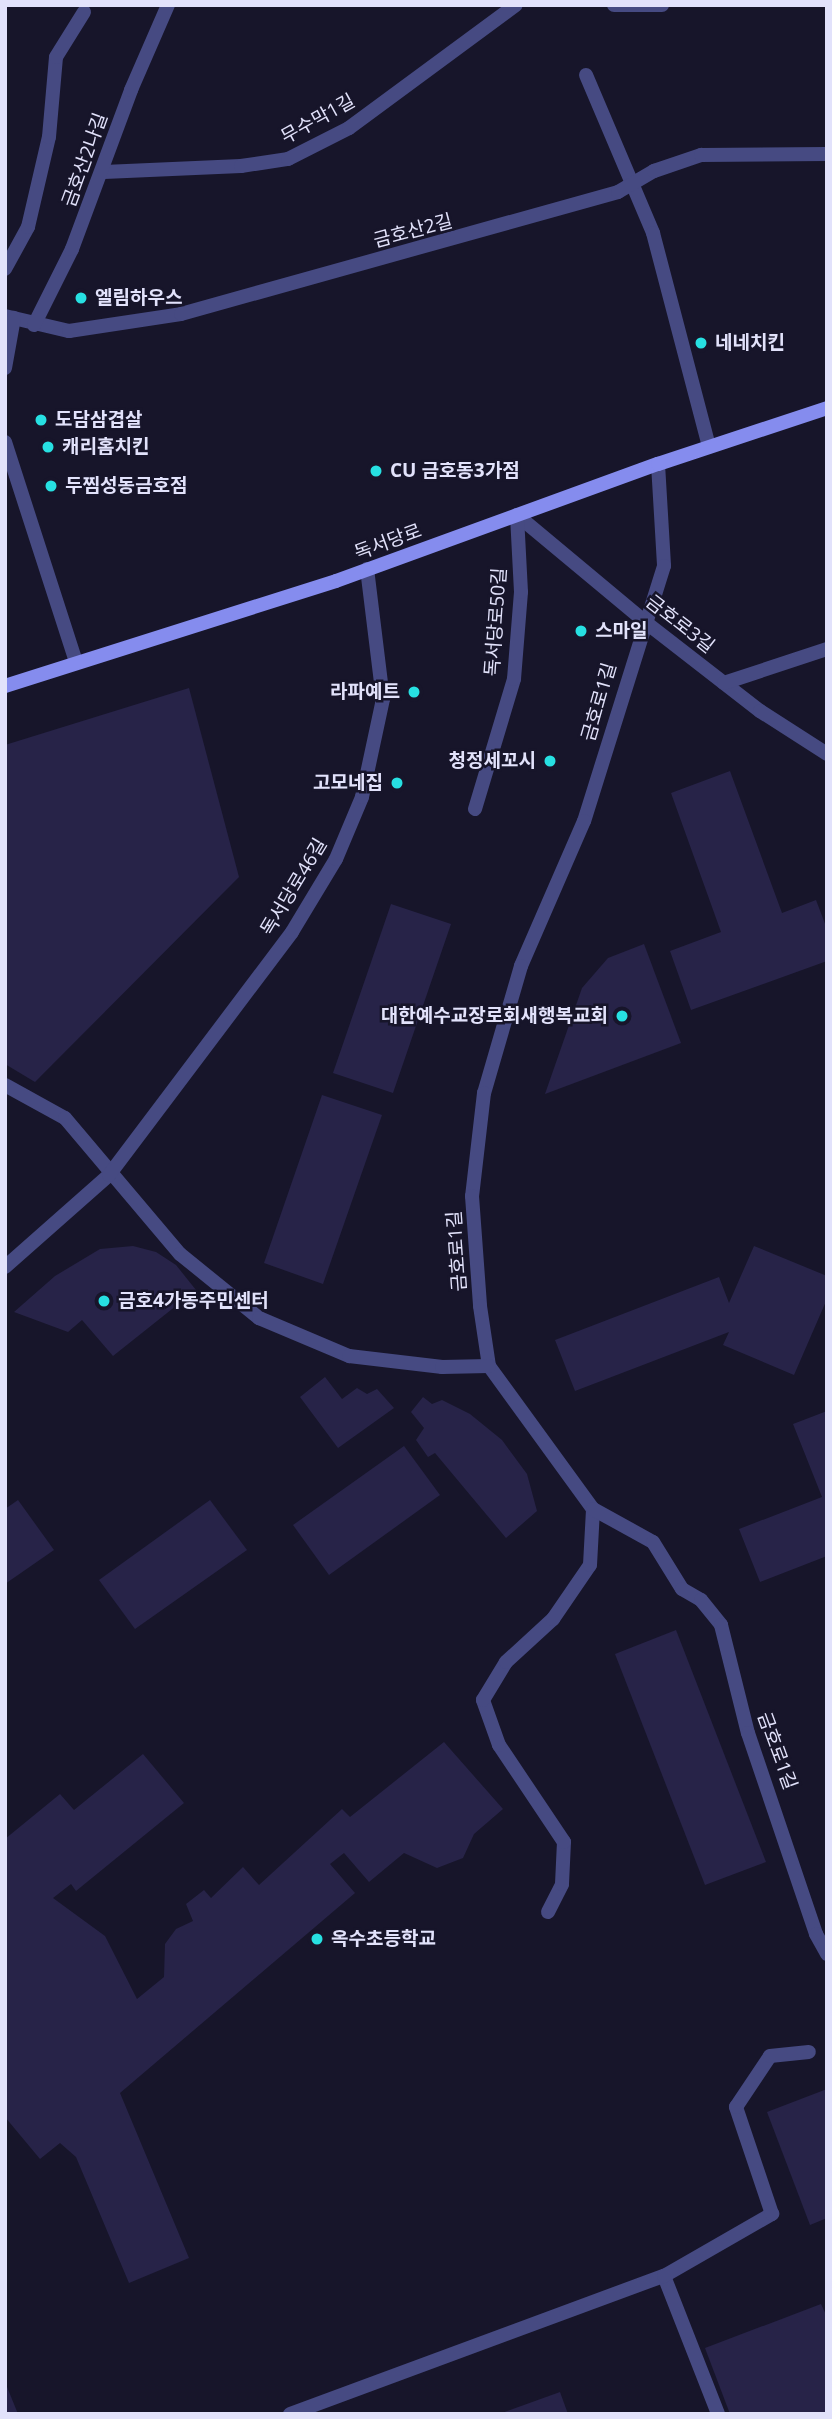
<!DOCTYPE html>
<html>
<head>
<meta charset="utf-8">
<style>
	body { margin:0 }
	#map { position:relative; width:832px; height:2419px; overflow:hidden; background:#17152a; font-family:"Open Sans","Noto Sans KR",sans-serif }
	div>[style] { position:absolute }
	.building>* { inset:0; background:#272348 }
	.service>* { height:14px; margin:-7px; padding:0 7px; transform-origin:7px; border-radius:7px; background:#464a82 }
	.minor>* { height:14px; margin:-7px; padding:0 7px; transform-origin:7px; border-radius:7px; background:#464a82 }
	.secondary>* { height:14px; margin:-7px; padding:0 7px; transform-origin:7px; border-radius:7px; background:#858cee }
	.dots>* { width:19px; height:19px; translate:-50% -50%; box-sizing:border-box; border:4px solid #17152a; border-radius:50% }
	span { translate:-50% -50%; white-space:nowrap; text-align:center; line-height:1.15; -webkit-text-stroke:5px #17152a; paint-order:stroke }
	.street-label { font-size:19px; color:#e2e2fb }
	.poi-label { font-size:19px; color:#e2e2fb; font-weight:700 }
	.left { translate:0 -50%; text-align:left }
	.right { translate:-100% -50%; text-align:right }
	.frame { position:absolute; inset:0; border:7px solid #e2e2fb; pointer-events:none }
</style>
</head>
<body>
<div id="map">
	<div class="building">
		<div style="clip-path:polygon(189px 688px,239px 877px,35px 1082px,5px 1064px,5px 745px)"></div>
		<div style="clip-path:polygon(730px 771px,782px 913px,816px 900px,827px 929px,827px 961px,691px 1010px,670px 951px,721px 932px,671px 793px)"></div>
		<div style="clip-path:polygon(391px 904px,451px 924px,393px 1093px,333px 1073px)"></div>
		<div style="clip-path:polygon(644px 944px,681px 1043px,545px 1094px,582px 988px,608px 958px)"></div>
		<div style="clip-path:polygon(322px 1095px,382px 1115px,323px 1284px,264px 1263px)"></div>
		<div style="clip-path:polygon(133px 1246px,156px 1252px,176px 1265px,196px 1290px,113px 1356px,82px 1320px,68px 1332px,14px 1312px,55px 1276px,100px 1249px)"></div>
		<div style="clip-path:polygon(754px 1246px,827px 1276px,827px 1299px,794px 1375px,723px 1345px,729px 1332px,575px 1391px,555px 1340px,719px 1277px,729px 1303px)"></div>
		<div style="clip-path:polygon(325px 1377px,342px 1399px,357px 1388px,367px 1394px,377px 1389px,394px 1408px,338px 1448px,300px 1397px)"></div>
		<div style="clip-path:polygon(423px 1397px,432px 1404px,442px 1400px,470px 1414px,502px 1440px,527px 1474px,537px 1511px,506px 1538px,435px 1453px,428px 1457px,416px 1440px,424px 1428px,411px 1412px)"></div>
		<div style="clip-path:polygon(827px 1411px,827px 1556px,760px 1582px,739px 1529px,822px 1497px,793px 1424px)"></div>
		<div style="clip-path:polygon(404px 1446px,440px 1495px,329px 1575px,293px 1525px)"></div>
		<div style="clip-path:polygon(18px 1500px,54px 1550px,5px 1584px,5px 1509px)"></div>
		<div style="clip-path:polygon(210px 1500px,247px 1550px,135px 1629px,99px 1580px)"></div>
		<div style="clip-path:polygon(676px 1630px,766px 1862px,705px 1885px,615px 1654px)"></div>
		<div style="clip-path:polygon(444px 1742px,503px 1809px,474px 1834px,463px 1858px,437px 1868px,404px 1853px,369px 1882px,344px 1853px,330px 1864px,355px 1893px,120px 2093px,189px 2258px,129px 2283px,76px 2157px,60px 2143px,40px 2159px,5px 2117px,5px 1839px,60px 1794px,74px 1810px,143px 1754px,184px 1803px,76px 1891px,71px 1884px,53px 1898px,105px 1936px,137px 1999px,164px 1977px,165px 1944px,176px 1929px,193px 1921px,186px 1904px,204px 1890px,211px 1898px,243px 1867px,259px 1885px,342px 1809px,350px 1817px)"></div>
		<div style="clip-path:polygon(827px 2089px,827px 2218px,810px 2225px,767px 2112px)"></div>
		<div style="clip-path:polygon(821px 2304px,827px 2317px,827px 2414px,730px 2414px,705px 2348px)"></div>
		<div style="clip-path:polygon(5px 2382px,18px 2414px,5px 2414px)"></div>
		<div style="clip-path:polygon(560px 2392px,568px 2414px,502px 2414px,502px 2413px)"></div>
	</div>
	<div class="service">
		<div style="left:548px;top:1912px;width:31px;rotate:-63deg"></div>
		<div style="left:562px;top:1884px;width:42px;rotate:-87.3deg"></div>
		<div style="left:564px;top:1842px;width:117px;rotate:-123.8deg"></div>
		<div style="left:499px;top:1745px;width:48px;rotate:-109.6deg"></div>
		<div style="left:483px;top:1700px;width:44px;rotate:-58.8deg"></div>
		<div style="left:506px;top:1662px;width:64px;rotate:-42.5deg"></div>
		<div style="left:553px;top:1619px;width:65px;rotate:-55.6deg"></div>
		<div style="left:590px;top:1565px;width:56px;rotate:-86.9deg"></div>
		<div style="left:664px;top:2276px;width:148px;rotate:68.6deg"></div>
		<div style="left:290px;top:2414px;width:399px;rotate:-20.3deg"></div>
		<div style="left:664px;top:2276px;width:125px;rotate:-29.9deg"></div>
		<div style="left:772px;top:2214px;width:113px;rotate:-108.6deg"></div>
		<div style="left:736px;top:2107px;width:61px;rotate:-56.3deg"></div>
		<div style="left:770px;top:2056px;width:39px;rotate:-6deg"></div>
	</div>
	<div class="minor">
		<div style="left:614px;top:5px;width:48px"></div>
		<div style="left:586px;top:75px;width:172px;rotate:67deg"></div>
		<div style="left:653px;top:233px;width:221px;rotate:75.3deg"></div>
		<div style="left:104px;top:172px;width:137px;rotate:-2.5deg"></div>
		<div style="left:241px;top:166px;width:48px;rotate:-8.5deg"></div>
		<div style="left:288px;top:159px;width:68px;rotate:-26.9deg"></div>
		<div style="left:349px;top:128px;width:207px;rotate:-36.4deg"></div>
		<div style="left:5px;top:269px;width:48px;rotate:-61.3deg"></div>
		<div style="left:28px;top:227px;width:92px;rotate:-76.9deg"></div>
		<div style="left:49px;top:137px;width:80px;rotate:-85deg"></div>
		<div style="left:56px;top:57px;width:53px;rotate:-58.1deg"></div>
		<div style="left:5px;top:316px;width:66px;rotate:13.2deg"></div>
		<div style="left:69px;top:331px;width:113px;rotate:-8.6deg"></div>
		<div style="left:181px;top:314px;width:454px;rotate:-15.6deg"></div>
		<div style="left:618px;top:192px;width:42px;rotate:-30.3deg"></div>
		<div style="left:654px;top:171px;width:50px;rotate:-18.8deg"></div>
		<div style="left:701px;top:155px;width:126px;rotate:-0.5deg"></div>
		<div style="left:34px;top:325px;width:85px;rotate:-63.4deg"></div>
		<div style="left:72px;top:249px;width:170px;rotate:-69.6deg"></div>
		<div style="left:131px;top:90px;width:93px;rotate:-66.5deg"></div>
		<div style="left:5px;top:368px;width:51px;rotate:-79.8deg"></div>
		<div style="left:5px;top:442px;width:231px;rotate:72.1deg"></div>
		<div style="left:658px;top:464px;width:102px;rotate:86.6deg"></div>
		<div style="left:664px;top:566px;width:267px;rotate:107.4deg"></div>
		<div style="left:584px;top:821px;width:158px;rotate:113.5deg"></div>
		<div style="left:521px;top:966px;width:132px;rotate:106.2deg"></div>
		<div style="left:484px;top:1093px;width:104px;rotate:96.6deg"></div>
		<div style="left:472px;top:1196px;width:110px;rotate:85.8deg"></div>
		<div style="left:480px;top:1306px;width:61px;rotate:81.5deg"></div>
		<div style="left:489px;top:1366px;width:177px;rotate:54deg"></div>
		<div style="left:593px;top:1509px;width:68px;rotate:28.8deg"></div>
		<div style="left:653px;top:1542px;width:55px;rotate:58.3deg"></div>
		<div style="left:682px;top:1589px;width:22px;rotate:30deg"></div>
		<div style="left:701px;top:1600px;width:32px;rotate:51deg"></div>
		<div style="left:721px;top:1625px;width:111px;rotate:76deg"></div>
		<div style="left:748px;top:1733px;width:212px;rotate:71.3deg"></div>
		<div style="left:816px;top:1934px;width:23px;rotate:61deg"></div>
		<div style="left:517px;top:515px;width:165px;rotate:39.8deg"></div>
		<div style="left:644px;top:621px;width:147px;rotate:37.8deg"></div>
		<div style="left:760px;top:711px;width:80px;rotate:32.7deg"></div>
		<div style="left:724px;top:683px;width:108px;rotate:-18.3deg"></div>
		<div style="left:475px;top:809px;width:136px;rotate:-73.3deg"></div>
		<div style="left:514px;top:679px;width:87px;rotate:-85.4deg"></div>
		<div style="left:521px;top:592px;width:77px;rotate:-93deg"></div>
		<div style="left:5px;top:1085px;width:68px;rotate:28.8deg"></div>
		<div style="left:65px;top:1118px;width:178px;rotate:49.8deg"></div>
		<div style="left:180px;top:1254px;width:102px;rotate:39deg"></div>
		<div style="left:259px;top:1318px;width:98px;rotate:22.9deg"></div>
		<div style="left:349px;top:1356px;width:94px;rotate:6.7deg"></div>
		<div style="left:442px;top:1367px;width:47px;rotate:-1.2deg"></div>
		<div style="left:5px;top:1267px;width:139px;rotate:-41.5deg"></div>
		<div style="left:109px;top:1175px;width:304px;rotate:-53deg"></div>
		<div style="left:292px;top:932px;width:85px;rotate:-58.9deg"></div>
		<div style="left:336px;top:859px;width:67px;rotate:-67.2deg"></div>
		<div style="left:362px;top:797px;width:100px;rotate:-77.9deg"></div>
		<div style="left:383px;top:699px;width:131px;rotate:-97deg"></div>
	</div>
	<div class="secondary">
		<div style="left:5px;top:686px;width:347px;rotate:-17.6deg"></div>
		<div style="left:336px;top:581px;width:343px;rotate:-20deg"></div>
		<div style="left:658px;top:464px;width:178px;rotate:-18.3deg"></div>
	</div>
	<div class="dots">
		<div style="left:81px;top:298px;background:#27e0e2"></div>
		<div style="left:701px;top:343px;background:#27e0e2"></div>
		<div style="left:41px;top:420px;background:#27e0e2"></div>
		<div style="left:48px;top:447px;background:#27e0e2"></div>
		<div style="left:376px;top:471px;background:#27e0e2"></div>
		<div style="left:51px;top:486px;background:#27e0e2"></div>
		<div style="left:581px;top:631px;background:#27e0e2"></div>
		<div style="left:414px;top:692px;background:#27e0e2"></div>
		<div style="left:550px;top:761px;background:#27e0e2"></div>
		<div style="left:397px;top:783px;background:#27e0e2"></div>
		<div style="left:622px;top:1016px;background:#27e0e2"></div>
		<div style="left:104px;top:1301px;background:#27e0e2"></div>
		<div style="left:317px;top:1939px;background:#27e0e2"></div>
	</div>
	<div class="street-label">
		<span style="left:318px;top:119px;rotate:-29deg">무수막1길</span>
		<span style="left:85px;top:160px;rotate:-70deg">금호산2나길</span>
		<span style="left:413px;top:231px;rotate:-15deg">금호산2길</span>
		<span style="left:388px;top:542px;rotate:-20deg">독서당로</span>
		<span style="left:496px;top:622px;rotate:-86deg">독서당로50길</span>
		<span style="left:680px;top:624px;rotate:38deg">금호로3길</span>
		<span style="left:599px;top:702px;rotate:-74deg">금호로1길</span>
		<span style="left:294px;top:887px;rotate:-59deg">독서당로46길</span>
		<span style="left:457px;top:1251px;rotate:-94deg">금호로1길</span>
		<span style="left:777px;top:1751px;rotate:70deg">금호로1길</span>
	</div>
	<div class="poi-label">
		<span class="left" style="left:95px;top:298px">엘림하우스</span>
		<span class="left" style="left:715px;top:343px">네네치킨</span>
		<span class="left" style="left:55px;top:420px">도담삼겹살</span>
		<span class="left" style="left:62px;top:447px">캐리홈치킨</span>
		<span class="left" style="left:390px;top:471px">CU 금호동3가점</span>
		<span class="left" style="left:65px;top:486px">두찜성동금호점</span>
		<span class="left" style="left:595px;top:631px">스마일</span>
		<span class="right" style="left:400px;top:692px">라파예트</span>
		<span class="right" style="left:536px;top:761px">청정세꼬시</span>
		<span class="right" style="left:383px;top:783px">고모네집</span>
		<span class="right" style="left:608px;top:1016px">대한예수교장로회새행복교회</span>
		<span class="left" style="left:118px;top:1301px">금호4가동주민센터</span>
		<span class="left" style="left:331px;top:1939px">옥수초등학교</span>
	</div>
	<div class="frame"></div>
</div>
</body>
</html>
